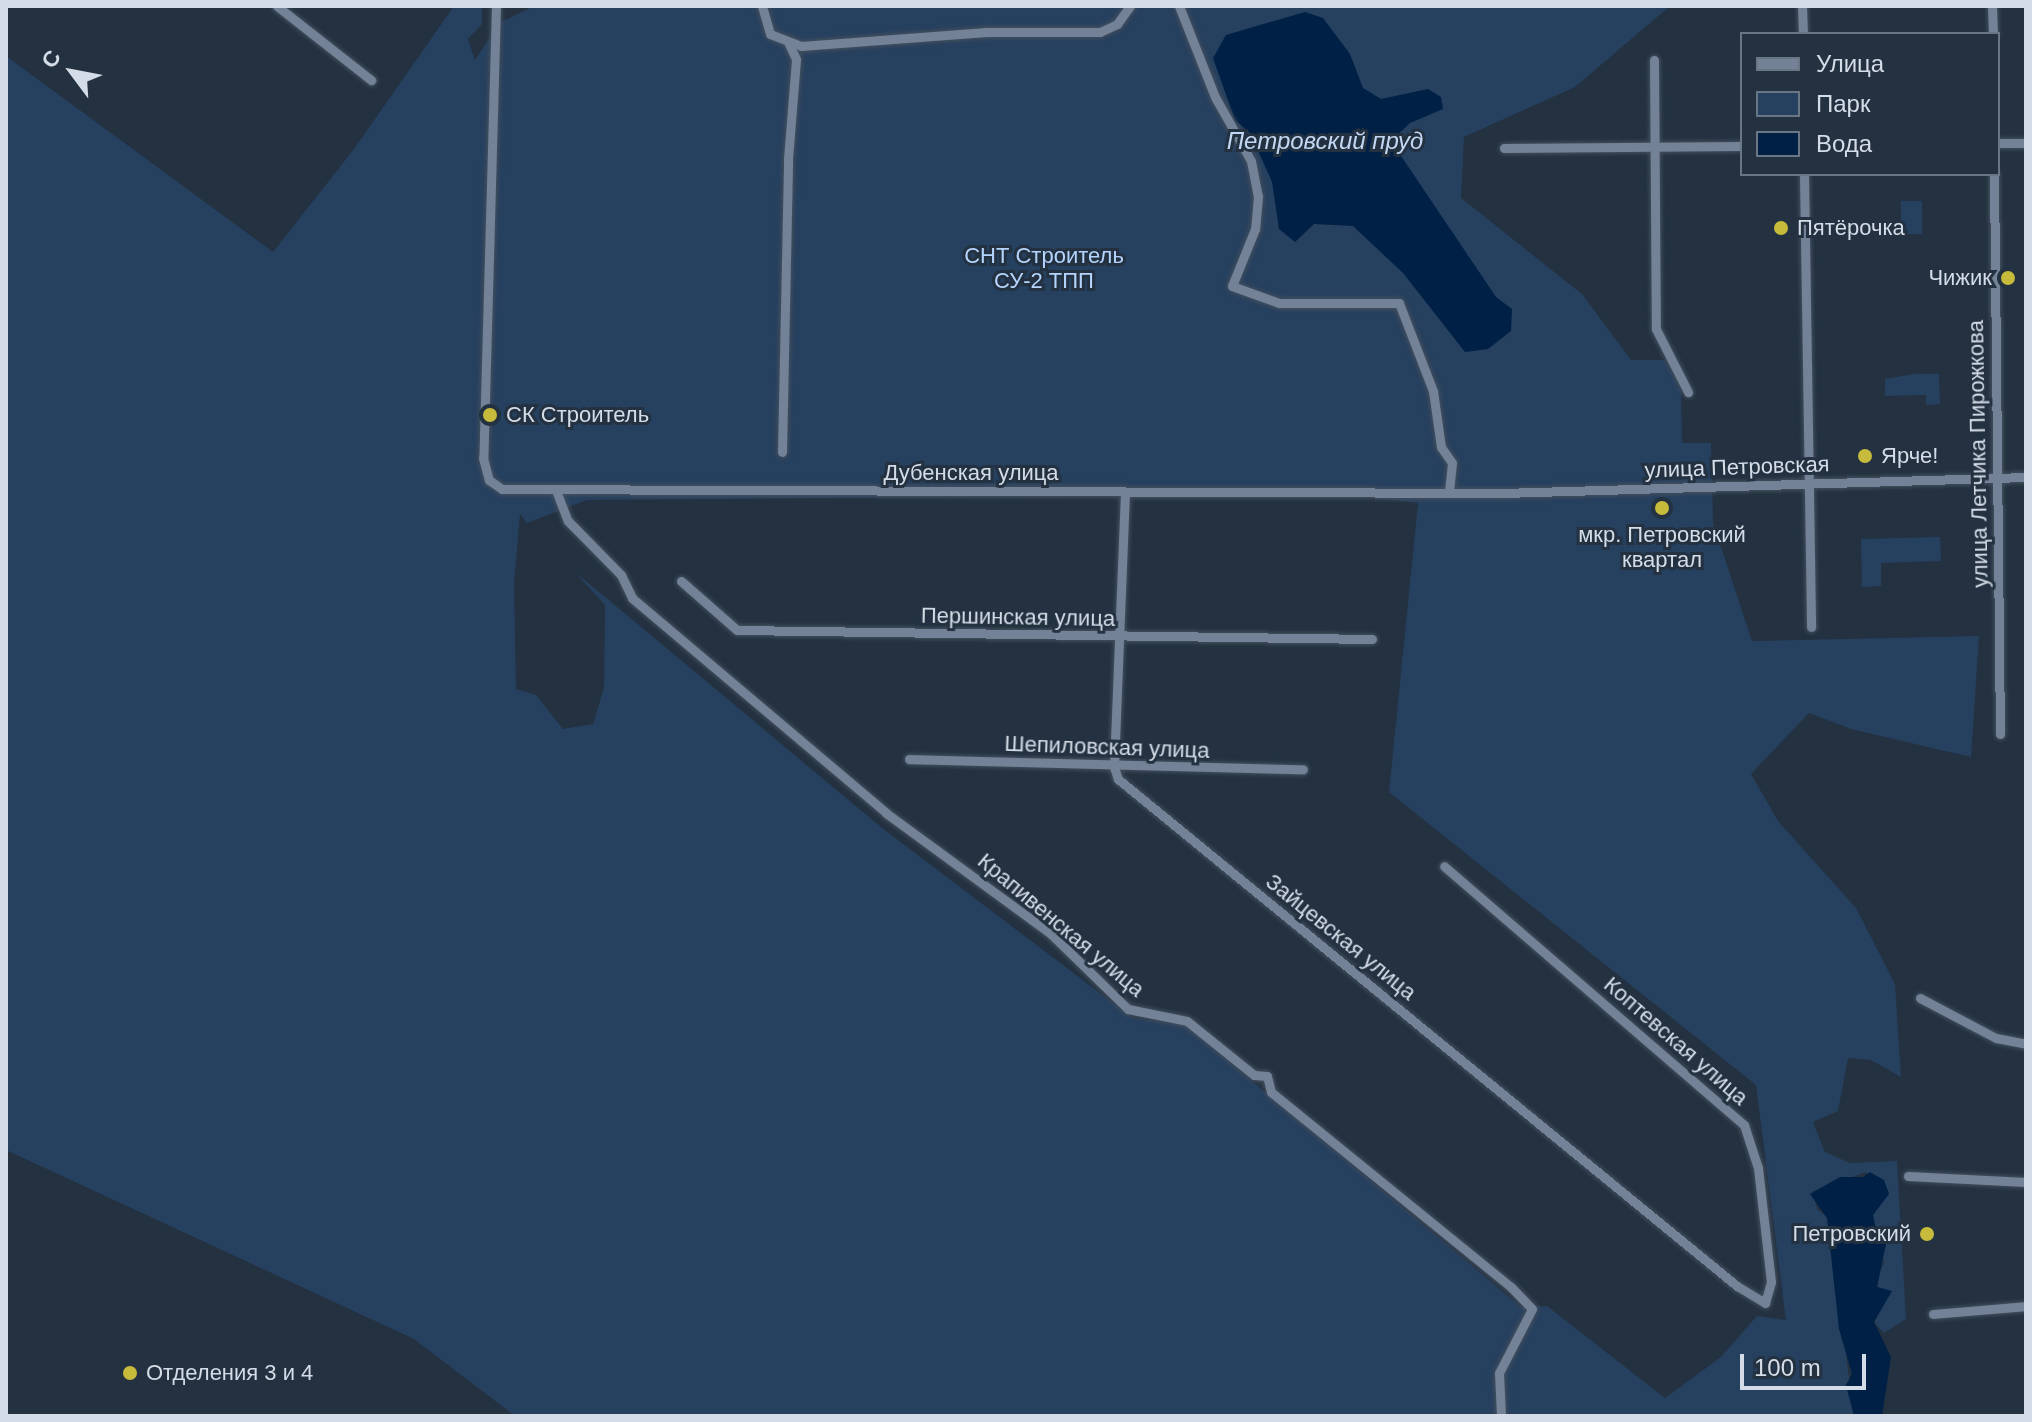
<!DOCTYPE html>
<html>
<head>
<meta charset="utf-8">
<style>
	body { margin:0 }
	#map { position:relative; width:2032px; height:1422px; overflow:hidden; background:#233141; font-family:Helvetica,sans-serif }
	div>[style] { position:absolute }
	.green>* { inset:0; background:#26405f }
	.water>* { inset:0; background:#002045 }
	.roads { filter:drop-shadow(0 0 2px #444f5d) drop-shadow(0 0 2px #444f5d) }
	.street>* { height:9px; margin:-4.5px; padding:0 4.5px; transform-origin:4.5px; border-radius:4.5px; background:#738296 }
	.dots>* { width:22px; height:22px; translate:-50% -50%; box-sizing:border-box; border:4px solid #233141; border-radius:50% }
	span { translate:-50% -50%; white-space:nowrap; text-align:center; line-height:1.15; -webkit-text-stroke:6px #233141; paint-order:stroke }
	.poi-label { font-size:22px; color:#d4dde7 }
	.left { translate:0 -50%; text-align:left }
	.right { translate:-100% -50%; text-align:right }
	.park-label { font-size:22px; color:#b4d4fd }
	.street-label { font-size:22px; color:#d4dde7 }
	.water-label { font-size:24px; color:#c2d7f2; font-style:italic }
	.frame { position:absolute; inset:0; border:8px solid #d4dde7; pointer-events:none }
	.legend { position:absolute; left:1740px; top:32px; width:260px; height:144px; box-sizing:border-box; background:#233141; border:2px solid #6a7683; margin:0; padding:10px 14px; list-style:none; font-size:24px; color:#d4dde7 }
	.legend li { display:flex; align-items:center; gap:16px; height:40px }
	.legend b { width:40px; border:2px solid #6a7683 }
	.north { position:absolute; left:32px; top:32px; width:80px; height:80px; -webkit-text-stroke:6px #233141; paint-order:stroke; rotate:302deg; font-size:22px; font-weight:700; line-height:32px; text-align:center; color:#d4dde7 }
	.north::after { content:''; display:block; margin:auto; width:28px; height:36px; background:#d4dde7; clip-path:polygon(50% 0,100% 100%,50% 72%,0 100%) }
	.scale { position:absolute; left:1740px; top:1354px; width:126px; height:36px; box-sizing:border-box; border:4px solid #d4dde7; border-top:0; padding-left:10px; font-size:24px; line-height:28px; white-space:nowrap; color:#d4dde7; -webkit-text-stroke:6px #233141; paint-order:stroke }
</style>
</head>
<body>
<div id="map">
	<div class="green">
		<div style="clip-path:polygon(evenodd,454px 6px,482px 6px,482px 24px,468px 39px,475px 60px,499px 23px,534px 6px,1670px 6px,1575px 87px,1464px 137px,1461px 198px,1582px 294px,1631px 360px,1666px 360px,1681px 390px,1682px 443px,1711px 443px,1713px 523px,1752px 641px,1979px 636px,1971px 757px,1851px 729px,1809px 713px,1751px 774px,1778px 821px,1856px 908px,1895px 984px,1901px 1077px,1871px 1060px,1848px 1058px,1838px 1111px,1813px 1122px,1825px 1152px,1850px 1163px,1897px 1161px,1906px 1319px,1884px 1333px,1874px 1322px,1884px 1302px,1876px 1280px,1884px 1263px,1873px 1215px,1889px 1192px,1866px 1172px,1813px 1191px,1817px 1209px,1828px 1218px,1854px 1416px,515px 1416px,414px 1339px,6px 1150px,6px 56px,273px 252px,354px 149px,454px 6px,1344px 494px,1418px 503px,1389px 792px,1756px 1085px,1786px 1320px,1757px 1316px,1721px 1357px,1665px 1398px,1547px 1306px,1521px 1307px,1184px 1024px,1133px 1018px,882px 828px,575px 572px,605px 605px,604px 688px,593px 724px,563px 729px,536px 695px,516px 689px,514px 583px,520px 514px,527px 523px,587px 500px,1344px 494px)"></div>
		<div style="clip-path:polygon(1901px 201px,1922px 201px,1922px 234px,1901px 234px)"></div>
		<div style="clip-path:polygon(1914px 374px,1939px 374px,1940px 404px,1926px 405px,1926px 395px,1885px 396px,1885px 379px)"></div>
		<div style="clip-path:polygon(1940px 537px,1941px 561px,1881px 563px,1881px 586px,1862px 587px,1861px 539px)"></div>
	</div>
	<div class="water">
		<div style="clip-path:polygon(1305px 12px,1323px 18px,1350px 54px,1363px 88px,1381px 99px,1428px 89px,1441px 97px,1443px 109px,1410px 123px,1391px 141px,1496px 297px,1512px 309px,1511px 331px,1488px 349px,1465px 352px,1403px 273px,1353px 226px,1314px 224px,1295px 242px,1279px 229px,1272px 182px,1256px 146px,1260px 142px,1235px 120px,1213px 58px,1226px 35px)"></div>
		<div style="clip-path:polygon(1870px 1172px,1884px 1180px,1889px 1194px,1873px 1215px,1878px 1239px,1886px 1244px,1877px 1287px,1892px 1291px,1874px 1322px,1891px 1357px,1882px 1416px,1854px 1416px,1846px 1385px,1852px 1374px,1839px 1329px,1827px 1218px,1810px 1194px,1840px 1177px,1863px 1177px)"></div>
	</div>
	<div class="roads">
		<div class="street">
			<div style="left:277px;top:6px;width:120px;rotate:38.2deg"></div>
			<div style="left:496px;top:6px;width:452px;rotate:91.6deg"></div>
			<div style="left:483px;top:458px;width:23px;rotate:75deg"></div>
			<div style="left:489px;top:480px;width:16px;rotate:35deg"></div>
			<div style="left:502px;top:489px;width:1001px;rotate:0.23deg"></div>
			<div style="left:1503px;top:493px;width:523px;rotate:-1.75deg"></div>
			<div style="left:762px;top:6px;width:29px;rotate:74deg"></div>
			<div style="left:770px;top:34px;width:33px;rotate:21deg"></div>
			<div style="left:801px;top:46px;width:186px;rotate:-4.3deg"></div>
			<div style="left:986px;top:32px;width:114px"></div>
			<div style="left:1100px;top:32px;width:19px;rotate:-25deg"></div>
			<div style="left:1117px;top:24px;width:22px;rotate:-54deg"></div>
			<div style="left:1179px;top:6px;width:98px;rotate:68.4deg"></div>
			<div style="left:1215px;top:97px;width:73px;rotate:60.6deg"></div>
			<div style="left:1251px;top:161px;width:36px;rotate:79deg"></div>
			<div style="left:1258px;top:196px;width:33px;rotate:95deg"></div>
			<div style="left:1255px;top:229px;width:61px;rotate:112deg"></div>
			<div style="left:1232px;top:286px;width:50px;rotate:19.9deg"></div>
			<div style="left:1279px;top:303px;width:120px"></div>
			<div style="left:1399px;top:303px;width:94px;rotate:68.9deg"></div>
			<div style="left:1433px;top:391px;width:57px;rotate:81.9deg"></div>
			<div style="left:1441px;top:447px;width:19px;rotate:55deg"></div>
			<div style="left:1452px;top:463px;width:28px;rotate:96deg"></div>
			<div style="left:1802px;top:6px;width:28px;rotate:88deg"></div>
			<div style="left:1992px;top:6px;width:28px;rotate:88deg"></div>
			<div style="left:1654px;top:60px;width:269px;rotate:89.6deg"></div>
			<div style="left:1656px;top:329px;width:71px;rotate:63.1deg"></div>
			<div style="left:1998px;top:143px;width:28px"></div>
			<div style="left:1504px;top:148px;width:238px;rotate:-0.5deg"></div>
			<div style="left:1804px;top:174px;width:453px;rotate:89.1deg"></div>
			<div style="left:1994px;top:174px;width:560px;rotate:89.39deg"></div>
			<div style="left:782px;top:452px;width:293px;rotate:-88.8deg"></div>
			<div style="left:788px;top:159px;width:100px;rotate:-85.4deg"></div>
			<div style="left:796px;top:59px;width:17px;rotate:-115deg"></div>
			<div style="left:1125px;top:492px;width:275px;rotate:92.3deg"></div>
			<div style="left:1114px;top:767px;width:13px;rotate:72deg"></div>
			<div style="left:1118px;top:779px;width:800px;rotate:39.32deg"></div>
			<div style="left:1737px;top:1286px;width:33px;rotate:31deg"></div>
			<div style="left:1765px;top:1303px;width:22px;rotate:-74deg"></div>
			<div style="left:1771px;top:1282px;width:115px;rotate:-96.5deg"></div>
			<div style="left:1758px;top:1168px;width:45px;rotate:-108deg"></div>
			<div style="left:1744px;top:1125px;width:396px;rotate:-139.2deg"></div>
			<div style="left:557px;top:493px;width:30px;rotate:69deg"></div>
			<div style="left:568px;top:521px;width:76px;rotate:45.5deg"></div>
			<div style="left:621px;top:575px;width:25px;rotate:64deg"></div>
			<div style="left:632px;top:598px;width:333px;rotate:40.2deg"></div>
			<div style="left:886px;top:813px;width:203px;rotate:36.2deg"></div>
			<div style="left:1050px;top:933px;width:109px;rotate:44.3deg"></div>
			<div style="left:1128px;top:1009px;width:60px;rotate:11.5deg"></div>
			<div style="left:1187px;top:1021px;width:86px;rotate:38.9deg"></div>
			<div style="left:1254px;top:1075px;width:13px;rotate:4deg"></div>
			<div style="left:1267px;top:1076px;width:16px;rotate:76deg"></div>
			<div style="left:1271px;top:1092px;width:309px;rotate:39.1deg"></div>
			<div style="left:1511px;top:1287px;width:30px;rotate:46deg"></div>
			<div style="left:1532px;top:1309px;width:72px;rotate:117.3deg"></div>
			<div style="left:1499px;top:1373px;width:43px;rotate:87.3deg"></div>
			<div style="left:681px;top:581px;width:74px;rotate:41.2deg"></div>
			<div style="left:737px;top:630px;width:635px;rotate:0.81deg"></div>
			<div style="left:909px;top:759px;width:394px;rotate:1.5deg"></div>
			<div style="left:1920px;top:998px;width:86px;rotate:27.8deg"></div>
			<div style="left:1996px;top:1038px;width:31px;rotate:11deg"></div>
			<div style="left:1908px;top:1176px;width:118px;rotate:2.9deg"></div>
			<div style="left:1933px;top:1314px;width:93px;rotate:-4.9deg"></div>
		</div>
	</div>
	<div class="dots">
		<div style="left:1781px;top:228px;background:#c7bb3c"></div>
		<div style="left:2008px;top:278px;background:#c7bb3c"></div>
		<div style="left:490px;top:415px;background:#c7bb3c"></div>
		<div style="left:1865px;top:456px;background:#c7bb3c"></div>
		<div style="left:1662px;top:508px;background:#c7bb3c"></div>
		<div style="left:1927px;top:1234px;background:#c7bb3c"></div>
		<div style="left:130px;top:1373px;background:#c7bb3c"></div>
	</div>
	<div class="poi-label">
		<span class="left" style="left:1797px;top:228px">Пятёрочка</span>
		<span class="right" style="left:1992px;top:278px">Чижик</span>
		<span class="left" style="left:506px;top:415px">СК Строитель</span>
		<span class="left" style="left:1881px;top:456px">Ярче!</span>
		<span style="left:1662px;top:547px">мкр. Петровский<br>квартал</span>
		<span class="right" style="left:1911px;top:1234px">Петровский</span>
		<span class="left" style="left:146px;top:1373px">Отделения 3 и 4</span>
	</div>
	<div class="park-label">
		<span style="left:1044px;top:268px">СНТ Строитель<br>СУ-2 ТПП</span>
	</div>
	<div class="street-label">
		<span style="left:1978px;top:454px;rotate:-91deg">улица Летчика Пирожкова</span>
		<span style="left:1737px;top:467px;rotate:-2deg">улица Петровская</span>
		<span style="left:971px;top:473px">Дубенская улица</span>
		<span style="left:1018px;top:617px;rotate:1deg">Першинская улица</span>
		<span style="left:1107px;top:747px;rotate:2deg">Шепиловская улица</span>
		<span style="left:1061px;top:925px;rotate:40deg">Крапивенская улица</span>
		<span style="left:1341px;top:937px;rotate:39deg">Зайцевская улица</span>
		<span style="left:1676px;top:1041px;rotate:41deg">Коптевская улица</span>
	</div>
	<div class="water-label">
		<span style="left:1325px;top:141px">Петровский пруд</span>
	</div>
	<div class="frame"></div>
	<ul class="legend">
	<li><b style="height:10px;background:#738296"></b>Улица</li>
	<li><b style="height:22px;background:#26405f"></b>Парк</li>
	<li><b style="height:22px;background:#002045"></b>Вода</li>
	</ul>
	<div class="north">С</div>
	<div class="scale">100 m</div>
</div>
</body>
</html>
